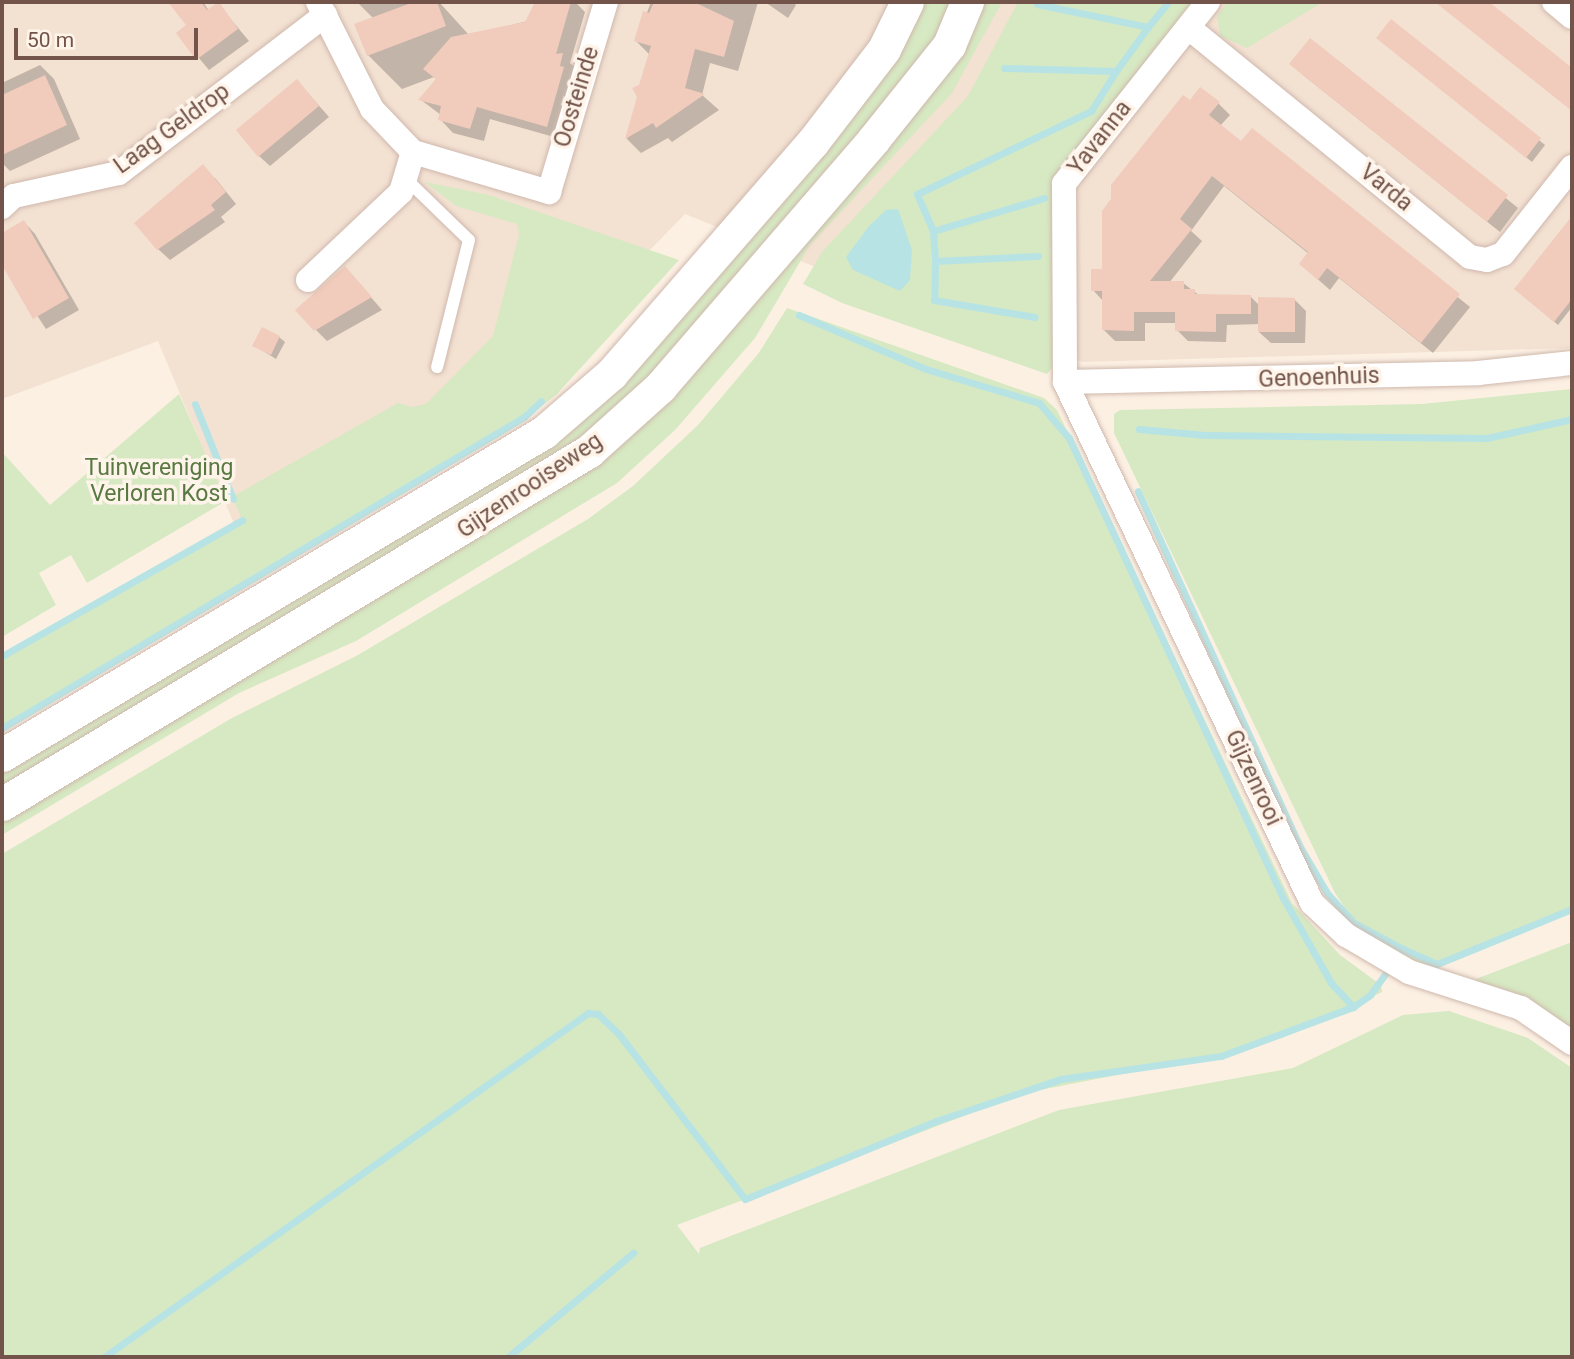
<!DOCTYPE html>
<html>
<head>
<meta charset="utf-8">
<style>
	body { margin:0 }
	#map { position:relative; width:1574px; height:1359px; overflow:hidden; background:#fcf0e3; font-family:Roboto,sans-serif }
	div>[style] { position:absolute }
	.residential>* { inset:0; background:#f3e1d2 }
	.green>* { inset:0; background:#d6e9c2 }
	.water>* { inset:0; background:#b8e3e5 }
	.shadow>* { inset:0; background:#0003 }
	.stream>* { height:7px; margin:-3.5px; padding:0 3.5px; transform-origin:3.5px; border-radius:3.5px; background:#b8e3e5 }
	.building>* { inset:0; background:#f1cbbb }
	.roads { filter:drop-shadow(0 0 2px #cfb8ad) drop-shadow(0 0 2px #cfb8ad) }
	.lane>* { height:12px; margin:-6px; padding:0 6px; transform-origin:6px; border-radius:6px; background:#fff }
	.street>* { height:24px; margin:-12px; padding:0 12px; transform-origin:12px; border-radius:12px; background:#fff }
	.secondary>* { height:33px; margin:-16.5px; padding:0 16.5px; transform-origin:16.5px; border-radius:16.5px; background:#fff }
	span { translate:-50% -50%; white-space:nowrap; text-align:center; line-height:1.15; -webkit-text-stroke:7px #fff4e9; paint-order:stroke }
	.street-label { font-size:23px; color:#73544a }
	.park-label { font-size:23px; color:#587942 }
	.frame { position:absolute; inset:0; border:4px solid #73544a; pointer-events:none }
	.scale { position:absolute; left:14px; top:28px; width:184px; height:32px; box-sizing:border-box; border:4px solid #73544a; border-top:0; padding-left:9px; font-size:21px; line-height:24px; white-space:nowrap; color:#73544a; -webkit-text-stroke:5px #fff4e9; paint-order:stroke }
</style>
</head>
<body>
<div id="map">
	<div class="residential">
		<div style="clip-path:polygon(2px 2px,1572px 2px,1572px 348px,1084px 362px,1005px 344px,685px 214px,568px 334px,237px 531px,158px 341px,2px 399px)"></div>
	</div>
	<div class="green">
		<div style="clip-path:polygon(916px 2px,956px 2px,928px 54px,625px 411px,2px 795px,2px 765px,538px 445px)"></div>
		<div style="clip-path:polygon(986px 2px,1002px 2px,952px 93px,810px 245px,755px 338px,675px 430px,617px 483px,356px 641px,239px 693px,2px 835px,2px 814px,570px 476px,932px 94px)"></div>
		<div style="clip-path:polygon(evenodd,1018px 2px,1193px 2px,1055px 184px,1052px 368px,1047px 374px,842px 303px,803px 284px,822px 252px,968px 96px,1018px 2px,869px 226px,872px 277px,853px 270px,869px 226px)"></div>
		<div style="clip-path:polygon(1228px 2px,1323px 2px,1247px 48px,1220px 36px,1217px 16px)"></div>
		<div style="clip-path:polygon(425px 182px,489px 195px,679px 260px,556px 395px,523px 420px,2px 731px,2px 659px,242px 519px,232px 497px,398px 403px,411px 407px,426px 404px,493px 336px,519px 235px,517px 224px,456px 206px)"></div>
		<div style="clip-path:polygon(787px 308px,1044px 398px,1057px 410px,1292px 903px,1340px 955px,1381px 985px,1382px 992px,1282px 1038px,1232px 1053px,1024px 1093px,677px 1225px,699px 1254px,700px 1248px,715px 1242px,1059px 1110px,1293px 1068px,1403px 1015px,1449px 1011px,1528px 1038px,1572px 1068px,1572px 1357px,2px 1357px,2px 854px,232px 718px,358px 655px,588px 519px,633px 486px,698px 425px,758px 354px)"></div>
		<div style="clip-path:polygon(1572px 389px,1572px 912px,1429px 969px,1391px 949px,1349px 914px,1335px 893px,1114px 433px,1114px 414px,1120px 410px,1422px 404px)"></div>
		<div style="clip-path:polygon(179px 394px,226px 501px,87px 583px,71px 555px,39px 573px,56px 605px,2px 637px,2px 452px,50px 505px)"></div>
		<div style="clip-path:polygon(1572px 942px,1572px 1027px,1479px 986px,1476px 979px)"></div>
	</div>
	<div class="water">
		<div style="clip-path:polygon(898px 209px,912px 250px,910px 280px,900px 291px,853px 270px,846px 257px,869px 226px,886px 210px)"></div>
	</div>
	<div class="shadow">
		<div style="clip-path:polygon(176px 2px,203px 2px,209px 11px,218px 4px,249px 41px,209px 70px,178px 33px,188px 26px,173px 5px)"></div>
		<div style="clip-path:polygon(357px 2px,439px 2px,469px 35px,532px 20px,537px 2px,575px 2px,585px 12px,570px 63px,576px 68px,561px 139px,490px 119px,484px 141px,453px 133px,440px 119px,441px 115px,421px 100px,437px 80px,434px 77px,402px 89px,368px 55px,374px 19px)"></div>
		<div style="clip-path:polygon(651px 2px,758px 2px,738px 71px,710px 63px,702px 95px,719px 110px,672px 142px,668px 138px,641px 153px,627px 139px,650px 55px,636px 41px)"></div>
		<div style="clip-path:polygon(765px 2px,793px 2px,796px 5px,788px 18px)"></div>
		<div style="clip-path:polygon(1392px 21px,1545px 145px,1532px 162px,1384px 43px)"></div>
		<div style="clip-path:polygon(1310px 40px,1518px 208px,1500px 232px,1303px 75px)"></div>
		<div style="clip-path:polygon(40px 65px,54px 79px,80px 139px,10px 171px,2px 163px,2px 83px)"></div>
		<div style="clip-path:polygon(307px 92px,329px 117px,270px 166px,259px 156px)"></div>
		<div style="clip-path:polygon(1190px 103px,1218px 103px,1230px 115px,1220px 126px,1242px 144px,1252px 131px,1470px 307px,1433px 353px,1339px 278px,1330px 290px,1313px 275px,1309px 254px,1224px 186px,1191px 231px,1202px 241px,1169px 283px,1183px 283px,1200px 296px,1251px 297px,1260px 306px,1294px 299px,1306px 311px,1305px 343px,1271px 343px,1259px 332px,1260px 324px,1227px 325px,1226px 342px,1188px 341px,1177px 330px,1177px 323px,1145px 323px,1145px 341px,1115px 341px,1103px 329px,1104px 302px,1093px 290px)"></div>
		<div style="clip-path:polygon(215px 178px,236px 204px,221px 217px,225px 222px,170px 260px,158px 249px)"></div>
		<div style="clip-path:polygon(1572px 219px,1572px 307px,1558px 325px,1516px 289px)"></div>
		<div style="clip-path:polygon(24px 222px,35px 234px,79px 310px,46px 329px,2px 262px,2px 235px)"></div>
		<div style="clip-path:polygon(356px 280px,382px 310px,327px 341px,315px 329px)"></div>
		<div style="clip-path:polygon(279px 337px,285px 342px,276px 359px,255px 346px)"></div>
	</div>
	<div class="stream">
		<div style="left:1037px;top:4px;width:113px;rotate:11.7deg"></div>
		<div style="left:1148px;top:27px;width:32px;rotate:-51deg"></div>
		<div style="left:1004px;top:68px;width:112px;rotate:1.5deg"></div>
		<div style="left:1116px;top:71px;width:54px;rotate:-54deg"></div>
		<div style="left:1044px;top:198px;width:116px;rotate:163.4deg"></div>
		<div style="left:933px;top:231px;width:40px;rotate:-113.4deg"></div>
		<div style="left:917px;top:194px;width:193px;rotate:-25.5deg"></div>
		<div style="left:1091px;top:111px;width:47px;rotate:-58deg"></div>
		<div style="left:933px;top:231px;width:30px;rotate:86deg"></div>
		<div style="left:935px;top:261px;width:103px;rotate:-2.8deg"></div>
		<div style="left:935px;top:261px;width:39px;rotate:91deg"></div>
		<div style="left:934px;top:300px;width:102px;rotate:9.6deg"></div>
		<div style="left:799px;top:315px;width:138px;rotate:23deg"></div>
		<div style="left:926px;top:369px;width:118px;rotate:16.7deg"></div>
		<div style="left:1039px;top:403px;width:46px;rotate:49.4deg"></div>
		<div style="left:1069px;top:438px;width:507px;rotate:65.05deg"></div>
		<div style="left:1283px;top:898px;width:98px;rotate:60.5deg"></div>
		<div style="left:1331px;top:983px;width:33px;rotate:47deg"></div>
		<div style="left:195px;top:404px;width:102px;rotate:68.2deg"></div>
		<div style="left:1139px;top:429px;width:66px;rotate:5.2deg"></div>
		<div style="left:1205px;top:435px;width:282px;rotate:0.6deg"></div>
		<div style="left:1487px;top:438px;width:87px;rotate:-12.6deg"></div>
		<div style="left:2px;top:656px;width:276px;rotate:-29.5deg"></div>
		<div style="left:2px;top:728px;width:608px;rotate:-30.79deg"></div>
		<div style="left:524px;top:417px;width:23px;rotate:-43deg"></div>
		<div style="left:1403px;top:949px;width:37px;rotate:24deg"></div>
		<div style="left:1437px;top:964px;width:146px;rotate:-22.2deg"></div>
		<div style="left:104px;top:1357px;width:594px;rotate:-35.4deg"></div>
		<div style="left:588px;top:1013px;width:10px;rotate:6deg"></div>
		<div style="left:598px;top:1014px;width:28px;rotate:44deg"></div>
		<div style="left:618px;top:1033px;width:209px;rotate:52.6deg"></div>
		<div style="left:745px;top:1199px;width:209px;rotate:-22.2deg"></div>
		<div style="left:939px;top:1120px;width:129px;rotate:-18.6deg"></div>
		<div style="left:1061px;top:1079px;width:162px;rotate:-8.2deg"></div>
		<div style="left:1221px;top:1056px;width:141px;rotate:-20.4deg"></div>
		<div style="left:1353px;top:1007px;width:21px;rotate:-35deg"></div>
		<div style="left:1370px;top:995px;width:57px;rotate:-54.3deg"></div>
		<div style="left:1403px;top:949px;width:55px;rotate:-152deg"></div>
		<div style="left:1354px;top:923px;width:40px;rotate:-132deg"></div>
		<div style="left:1327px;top:893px;width:53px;rotate:-120.4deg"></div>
		<div style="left:1300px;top:847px;width:391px;rotate:-114.5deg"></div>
		<div style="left:508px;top:1357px;width:163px;rotate:-39.8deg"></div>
	</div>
	<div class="building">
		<div style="clip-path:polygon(168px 2px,201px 2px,207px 10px,219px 2px,238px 29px,196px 60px,176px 33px,186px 25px)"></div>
		<div style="clip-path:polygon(414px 2px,437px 2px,446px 26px,367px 56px,354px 24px)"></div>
		<div style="clip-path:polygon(535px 2px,571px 2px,556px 54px,563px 53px,560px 66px,564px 67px,547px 127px,477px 107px,470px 129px,438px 120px,441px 106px,418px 100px,436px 79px,423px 69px,451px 37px,525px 22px)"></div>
		<div style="clip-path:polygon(654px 2px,694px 2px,734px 21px,724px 57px,695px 49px,685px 88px,705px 94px,656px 128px,653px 123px,625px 139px,637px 97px,632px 88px,639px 85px,651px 46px,634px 41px,643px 11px,649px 13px)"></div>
		<div style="clip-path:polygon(1435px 2px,1489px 2px,1556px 55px,1572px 68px,1572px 111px)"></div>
		<div style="clip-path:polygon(1391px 19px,1541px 138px,1526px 158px,1376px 38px)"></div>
		<div style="clip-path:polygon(1310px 38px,1508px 195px,1487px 222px,1289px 64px)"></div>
		<div style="clip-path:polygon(45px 75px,67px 125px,2px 155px,2px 95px)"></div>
		<div style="clip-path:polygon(297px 79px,319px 106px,258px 157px,236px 130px)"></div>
		<div style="clip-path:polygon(1200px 87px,1220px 102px,1209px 115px,1241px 141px,1252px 128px,1460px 294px,1421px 343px,1327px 268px,1318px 280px,1299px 264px,1308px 252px,1212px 176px,1180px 219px,1192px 229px,1150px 281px,1184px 281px,1184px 289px,1195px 289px,1195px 294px,1251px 295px,1251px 314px,1216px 314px,1216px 332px,1175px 331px,1175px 312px,1134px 312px,1134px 331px,1102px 330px,1102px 291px,1091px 291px,1091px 269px,1102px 269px,1102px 211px,1111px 199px,1111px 185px,1183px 95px,1190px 100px)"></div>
		<div style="clip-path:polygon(203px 164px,226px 192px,211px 205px,215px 210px,157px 250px,134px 223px)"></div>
		<div style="clip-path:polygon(1572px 216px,1572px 299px,1554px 322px,1514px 289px)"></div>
		<div style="clip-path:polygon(24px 220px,69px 298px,33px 319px,2px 265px,2px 233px)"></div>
		<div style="clip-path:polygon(345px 266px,372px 297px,314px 331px,295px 310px)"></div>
		<div style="clip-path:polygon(1258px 297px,1295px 298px,1295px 332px,1258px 332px)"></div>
		<div style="clip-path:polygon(262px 327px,280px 336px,271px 355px,252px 346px)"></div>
	</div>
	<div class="roads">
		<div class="lane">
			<div style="left:405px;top:178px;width:89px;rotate:44.1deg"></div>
			<div style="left:469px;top:240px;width:131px;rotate:104.1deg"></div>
		</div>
		<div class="street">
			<div style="left:318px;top:2px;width:120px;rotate:63.2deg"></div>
			<div style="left:372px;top:109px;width:59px;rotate:46.4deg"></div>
			<div style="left:413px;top:152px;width:142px;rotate:16.4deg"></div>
			<div style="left:549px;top:192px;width:198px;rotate:-73.3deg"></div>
			<div style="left:1208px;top:2px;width:232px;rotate:128.4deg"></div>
			<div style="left:1064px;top:184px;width:198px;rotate:89.7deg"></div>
			<div style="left:1065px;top:382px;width:577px;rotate:64.63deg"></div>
			<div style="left:1312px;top:903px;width:47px;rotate:43.3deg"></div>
			<div style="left:1346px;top:935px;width:73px;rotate:30.4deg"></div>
			<div style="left:1409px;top:972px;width:118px;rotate:17.8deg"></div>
			<div style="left:1521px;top:1008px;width:62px;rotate:34.5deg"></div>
			<div style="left:1554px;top:2px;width:23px;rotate:40deg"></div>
			<div style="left:1189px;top:28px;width:362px;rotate:39.2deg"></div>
			<div style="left:1470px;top:257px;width:17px;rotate:10deg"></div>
			<div style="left:1487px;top:260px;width:17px;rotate:-21deg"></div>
			<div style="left:1503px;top:254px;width:111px;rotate:-51.6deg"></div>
			<div style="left:2px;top:207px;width:16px;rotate:-43deg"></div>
			<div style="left:14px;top:196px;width:107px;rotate:-12.4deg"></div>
			<div style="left:119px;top:173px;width:260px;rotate:-37.5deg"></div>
			<div style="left:308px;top:280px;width:128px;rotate:-43.4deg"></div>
			<div style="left:401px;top:192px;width:42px;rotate:-73.3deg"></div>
			<div style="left:1065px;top:382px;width:413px;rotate:-1.2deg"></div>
			<div style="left:1478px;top:373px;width:95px;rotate:-6.1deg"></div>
		</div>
		<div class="secondary">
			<div style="left:2px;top:755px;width:631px;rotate:-30.79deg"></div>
			<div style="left:544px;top:432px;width:89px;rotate:-40.9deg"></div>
			<div style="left:611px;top:374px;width:306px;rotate:-49deg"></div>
			<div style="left:812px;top:143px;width:118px;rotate:-52.5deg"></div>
			<div style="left:884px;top:49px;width:52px;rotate:-63.9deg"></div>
			<div style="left:2px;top:804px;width:685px;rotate:-31.02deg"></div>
			<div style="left:589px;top:451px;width:96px;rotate:-42deg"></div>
			<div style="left:660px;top:387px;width:326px;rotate:-49.2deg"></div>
			<div style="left:873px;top:140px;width:122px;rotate:-51.3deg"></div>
			<div style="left:949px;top:45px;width:47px;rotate:-67.3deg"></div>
		</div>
	</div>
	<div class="street-label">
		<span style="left:577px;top:97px;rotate:-73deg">Oosteinde</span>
		<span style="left:172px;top:129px;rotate:-36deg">Laag Geldrop</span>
		<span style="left:1100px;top:138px;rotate:-52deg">Yavanna</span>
		<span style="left:1386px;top:188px;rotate:39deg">Varda</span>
		<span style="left:1319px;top:378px;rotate:-2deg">Genoenhuis</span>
		<span style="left:530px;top:486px;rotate:-34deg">Gijzenrooiseweg</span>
		<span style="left:1253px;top:778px;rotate:65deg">Gijzenrooi</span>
	</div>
	<div class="park-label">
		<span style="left:159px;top:481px">Tuinvereniging<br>Verloren Kost</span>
	</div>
	<div class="frame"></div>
	<div class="scale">50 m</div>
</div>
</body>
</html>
